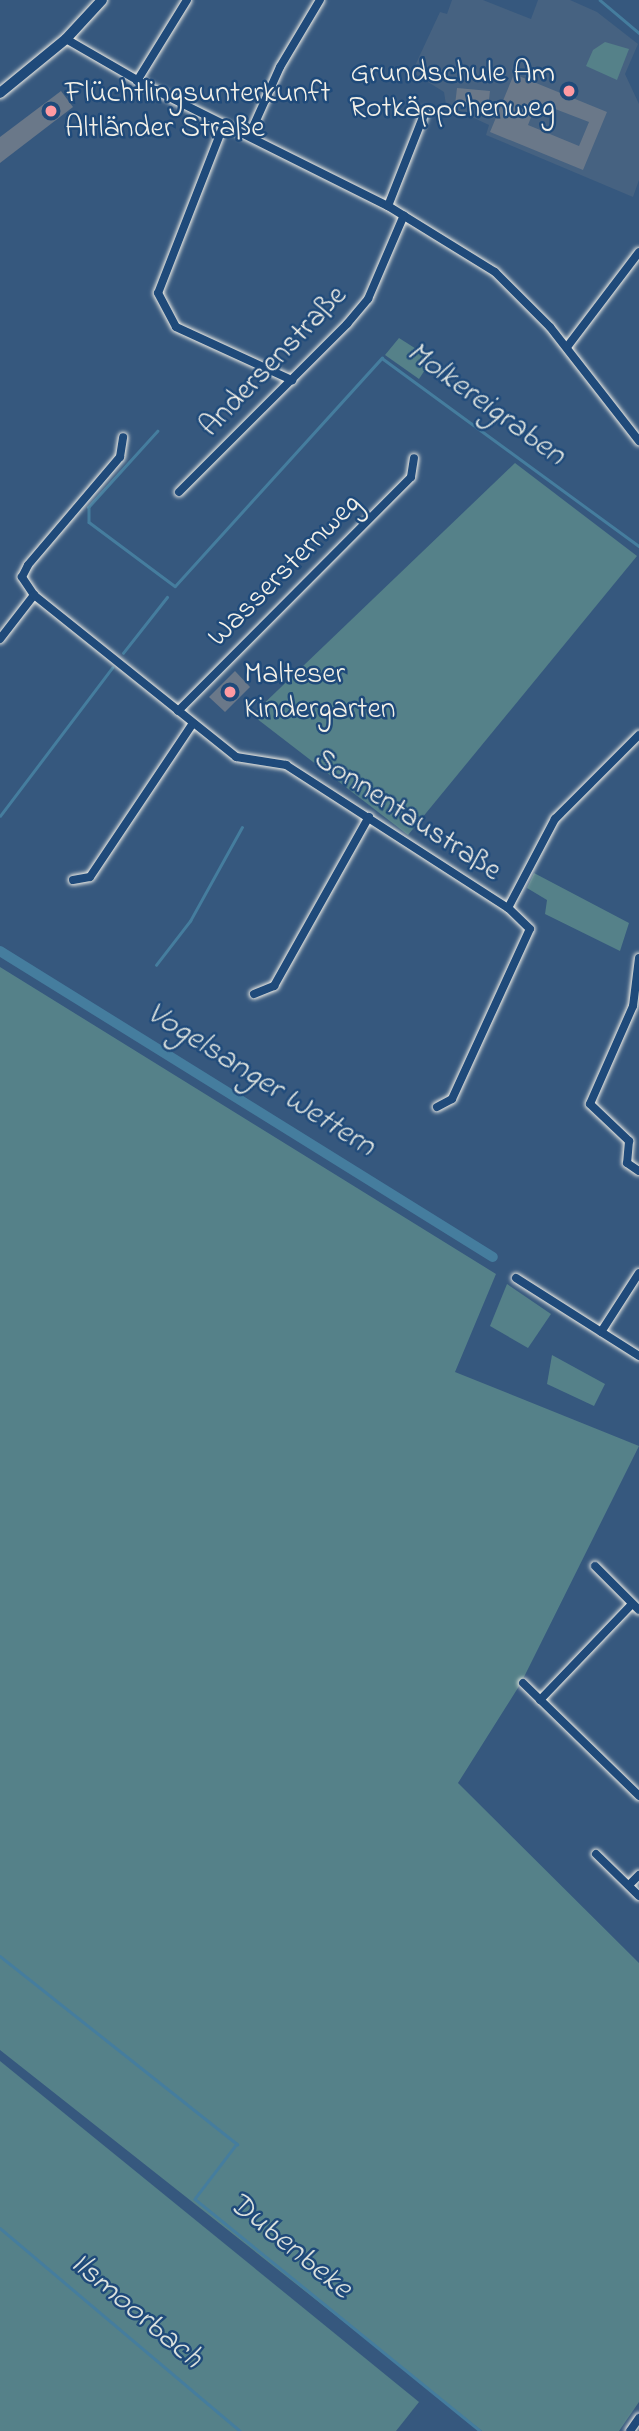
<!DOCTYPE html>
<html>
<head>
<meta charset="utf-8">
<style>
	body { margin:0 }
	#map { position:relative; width:639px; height:2431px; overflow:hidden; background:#36587e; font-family:"Indie Flower",sans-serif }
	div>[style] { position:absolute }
	.built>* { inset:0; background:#466281 }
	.green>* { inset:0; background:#558189 }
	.stream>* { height:2.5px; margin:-1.25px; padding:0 1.25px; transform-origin:1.25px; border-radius:1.25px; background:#457d9e }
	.canal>* { height:10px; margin:-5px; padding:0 5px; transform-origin:5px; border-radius:5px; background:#457d9e }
	.building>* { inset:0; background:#6a7889 }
	.roads { filter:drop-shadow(0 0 2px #f4f1e8) drop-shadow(0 0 2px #f4f1e8) }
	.street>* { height:8px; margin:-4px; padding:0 4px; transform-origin:4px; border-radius:4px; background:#1f4a7a }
	.secondary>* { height:10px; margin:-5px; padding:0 5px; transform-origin:5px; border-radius:5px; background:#1f4a7a }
	.dots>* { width:19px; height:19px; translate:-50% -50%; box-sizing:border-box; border:4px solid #1f4a7a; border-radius:50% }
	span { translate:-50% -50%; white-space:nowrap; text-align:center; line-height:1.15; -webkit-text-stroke:5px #1f4a7a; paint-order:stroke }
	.poi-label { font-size:30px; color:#f4f1e8 }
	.right { translate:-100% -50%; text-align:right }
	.left { translate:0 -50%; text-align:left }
	.street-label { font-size:30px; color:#f4f1e8 }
	.water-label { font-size:32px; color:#dae0dd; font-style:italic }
</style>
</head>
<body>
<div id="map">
	<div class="built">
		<div style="clip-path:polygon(452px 0,483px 0,531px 19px,538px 0,570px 0,597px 12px,638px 44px,625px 74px,639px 104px,639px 180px,633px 197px,486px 135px,489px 125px,446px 105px,444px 92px,412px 72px,440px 12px,447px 14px)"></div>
	</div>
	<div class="green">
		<div style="clip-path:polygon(605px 42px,629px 49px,617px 80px,586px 66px,593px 50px)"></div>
		<div style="clip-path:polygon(399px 338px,432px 359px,419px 379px,385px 355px)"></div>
		<div style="clip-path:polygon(515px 463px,637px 556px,408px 835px,252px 715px)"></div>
		<div style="clip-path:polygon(534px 873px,629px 923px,620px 951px,545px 914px,547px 900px,527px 888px)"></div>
		<div style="clip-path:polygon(0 967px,496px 1274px,455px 1372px,639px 1446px,521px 1683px,458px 1783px,639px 1963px,639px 2402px,619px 2431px,482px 2431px,0 2050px)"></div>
		<div style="clip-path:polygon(507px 1284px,551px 1314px,528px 1348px,490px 1326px)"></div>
		<div style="clip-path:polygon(552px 1355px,605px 1384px,594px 1406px,547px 1384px)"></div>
		<div style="clip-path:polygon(0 2061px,419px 2402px,396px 2431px,0 2431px)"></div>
	</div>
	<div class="stream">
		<div style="left:600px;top:0;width:51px;rotate:40.2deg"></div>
		<div style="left:158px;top:431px;width:103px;rotate:132.2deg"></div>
		<div style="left:89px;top:507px;width:15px;rotate:90deg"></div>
		<div style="left:89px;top:522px;width:107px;rotate:36.7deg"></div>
		<div style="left:175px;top:586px;width:308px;rotate:-47.8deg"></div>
		<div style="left:382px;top:358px;width:318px;rotate:36.2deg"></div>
		<div style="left:123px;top:653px;width:71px;rotate:-51.8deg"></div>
		<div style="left:0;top:816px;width:186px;rotate:-52.9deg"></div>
		<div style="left:156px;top:965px;width:56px;rotate:-52.3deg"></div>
		<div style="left:190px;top:921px;width:107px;rotate:-61deg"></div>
		<div style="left:0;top:1956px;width:303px;rotate:38.4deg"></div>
		<div style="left:237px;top:2144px;width:69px;rotate:127.4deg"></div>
		<div style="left:195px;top:2199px;width:367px;rotate:39.1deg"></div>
		<div style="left:0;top:2228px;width:314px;rotate:40.2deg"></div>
	</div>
	<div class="canal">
		<div style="left:0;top:951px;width:580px;rotate:31.83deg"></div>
	</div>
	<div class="building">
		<div style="clip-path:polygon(evenodd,514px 74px,607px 112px,583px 170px,490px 132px,514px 74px,537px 102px,589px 122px,579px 146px,528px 125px,537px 102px)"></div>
		<div style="clip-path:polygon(457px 88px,490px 91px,488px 108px,455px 105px)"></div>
		<div style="clip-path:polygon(61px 91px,73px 107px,0 163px,0 137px)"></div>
		<div style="clip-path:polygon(235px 671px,250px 687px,225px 712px,209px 697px)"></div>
	</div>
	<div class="roads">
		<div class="street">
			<div style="left:66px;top:39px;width:96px;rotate:30deg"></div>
			<div style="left:149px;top:87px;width:267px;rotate:26.5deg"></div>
			<div style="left:388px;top:206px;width:126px;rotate:31.7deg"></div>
			<div style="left:495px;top:272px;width:78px;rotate:45deg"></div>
			<div style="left:550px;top:327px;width:145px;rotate:52deg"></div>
			<div style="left:137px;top:81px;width:95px;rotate:-58.3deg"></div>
			<div style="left:224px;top:124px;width:181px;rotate:111.3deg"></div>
			<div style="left:158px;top:293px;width:38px;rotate:62deg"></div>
			<div style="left:176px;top:327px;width:128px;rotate:24.6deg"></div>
			<div style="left:249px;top:136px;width:76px;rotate:-65.8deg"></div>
			<div style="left:280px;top:67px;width:78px;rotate:-59.2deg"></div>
			<div style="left:388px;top:206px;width:101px;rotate:-68.5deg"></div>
			<div style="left:567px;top:347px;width:119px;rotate:-52.8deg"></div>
			<div style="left:179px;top:492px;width:238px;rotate:-45deg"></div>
			<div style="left:347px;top:324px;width:33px;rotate:-50deg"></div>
			<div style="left:368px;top:299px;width:91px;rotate:-66.8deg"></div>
			<div style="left:34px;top:595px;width:22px;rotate:-124deg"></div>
			<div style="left:22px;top:577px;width:13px;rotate:-63deg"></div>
			<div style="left:28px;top:565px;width:142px;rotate:-49.6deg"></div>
			<div style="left:120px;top:457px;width:20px;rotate:-81deg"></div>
			<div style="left:0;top:639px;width:56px;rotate:-52.3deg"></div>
			<div style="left:34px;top:595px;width:259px;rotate:38.7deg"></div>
			<div style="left:236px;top:757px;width:51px;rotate:9.1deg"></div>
			<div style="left:286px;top:765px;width:264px;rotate:32.8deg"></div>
			<div style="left:508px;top:908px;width:101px;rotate:-62.2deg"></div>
			<div style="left:555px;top:819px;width:119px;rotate:-45deg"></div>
			<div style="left:178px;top:711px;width:330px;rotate:-45.1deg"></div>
			<div style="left:411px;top:477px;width:19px;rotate:-81deg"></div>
			<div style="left:73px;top:880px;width:17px;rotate:-10deg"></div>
			<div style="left:90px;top:877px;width:185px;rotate:-56.2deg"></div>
			<div style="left:639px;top:958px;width:48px;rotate:97.1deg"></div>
			<div style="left:633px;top:1006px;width:107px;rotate:113.7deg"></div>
			<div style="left:590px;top:1104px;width:54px;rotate:43.5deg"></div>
			<div style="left:629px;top:1141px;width:22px;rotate:95deg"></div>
			<div style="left:627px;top:1163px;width:14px;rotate:34deg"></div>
			<div style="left:254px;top:994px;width:22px;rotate:-22deg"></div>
			<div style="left:274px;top:986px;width:194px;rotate:-60.7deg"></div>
			<div style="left:437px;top:1107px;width:17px;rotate:-28deg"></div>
			<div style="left:452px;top:1099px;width:187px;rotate:-65.4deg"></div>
			<div style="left:530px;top:929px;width:30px;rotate:-136deg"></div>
			<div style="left:516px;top:1278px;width:146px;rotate:32.4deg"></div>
			<div style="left:601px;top:1332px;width:70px;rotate:-57.2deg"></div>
			<div style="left:595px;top:1566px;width:62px;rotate:45deg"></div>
			<div style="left:523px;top:1683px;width:162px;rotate:44.2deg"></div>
			<div style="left:540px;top:1700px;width:133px;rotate:-46.2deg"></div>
			<div style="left:596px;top:1854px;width:60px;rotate:44.3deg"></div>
			<div style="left:629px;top:1885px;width:14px;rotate:-45deg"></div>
			<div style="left:630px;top:2431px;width:16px;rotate:-55deg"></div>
		</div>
		<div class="secondary">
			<div style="left:0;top:93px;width:85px;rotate:-39.3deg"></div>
			<div style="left:66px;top:39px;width:53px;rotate:-47.3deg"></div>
		</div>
	</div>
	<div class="dots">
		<div style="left:569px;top:91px;background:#ff9aa2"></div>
		<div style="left:51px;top:111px;background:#ff9aa2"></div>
		<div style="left:230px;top:692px;background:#ff9aa2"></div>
	</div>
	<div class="poi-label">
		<span class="right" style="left:555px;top:91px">Grundschule Am<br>Rotkäppchenweg</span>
		<span class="left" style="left:65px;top:111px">Flüchtlingsunterkunft<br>Altländer Straße</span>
		<span class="left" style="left:244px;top:692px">Malteser<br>Kindergarten</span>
	</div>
	<div class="street-label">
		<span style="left:274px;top:362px;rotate:-46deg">Andersenstraße</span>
		<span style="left:285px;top:571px;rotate:-45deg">Wassersternweg</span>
		<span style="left:407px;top:816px;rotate:33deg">Sonnentaustraße</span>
	</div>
	<div class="water-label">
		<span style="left:485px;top:405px;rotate:36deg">Molkereigraben</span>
		<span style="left:260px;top:1081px;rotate:32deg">Vogelsanger Wettern</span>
		<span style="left:289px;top:2247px;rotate:39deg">Dubenbeke</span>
		<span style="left:135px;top:2312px;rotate:40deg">Ilsmoorbach</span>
	</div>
</div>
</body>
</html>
